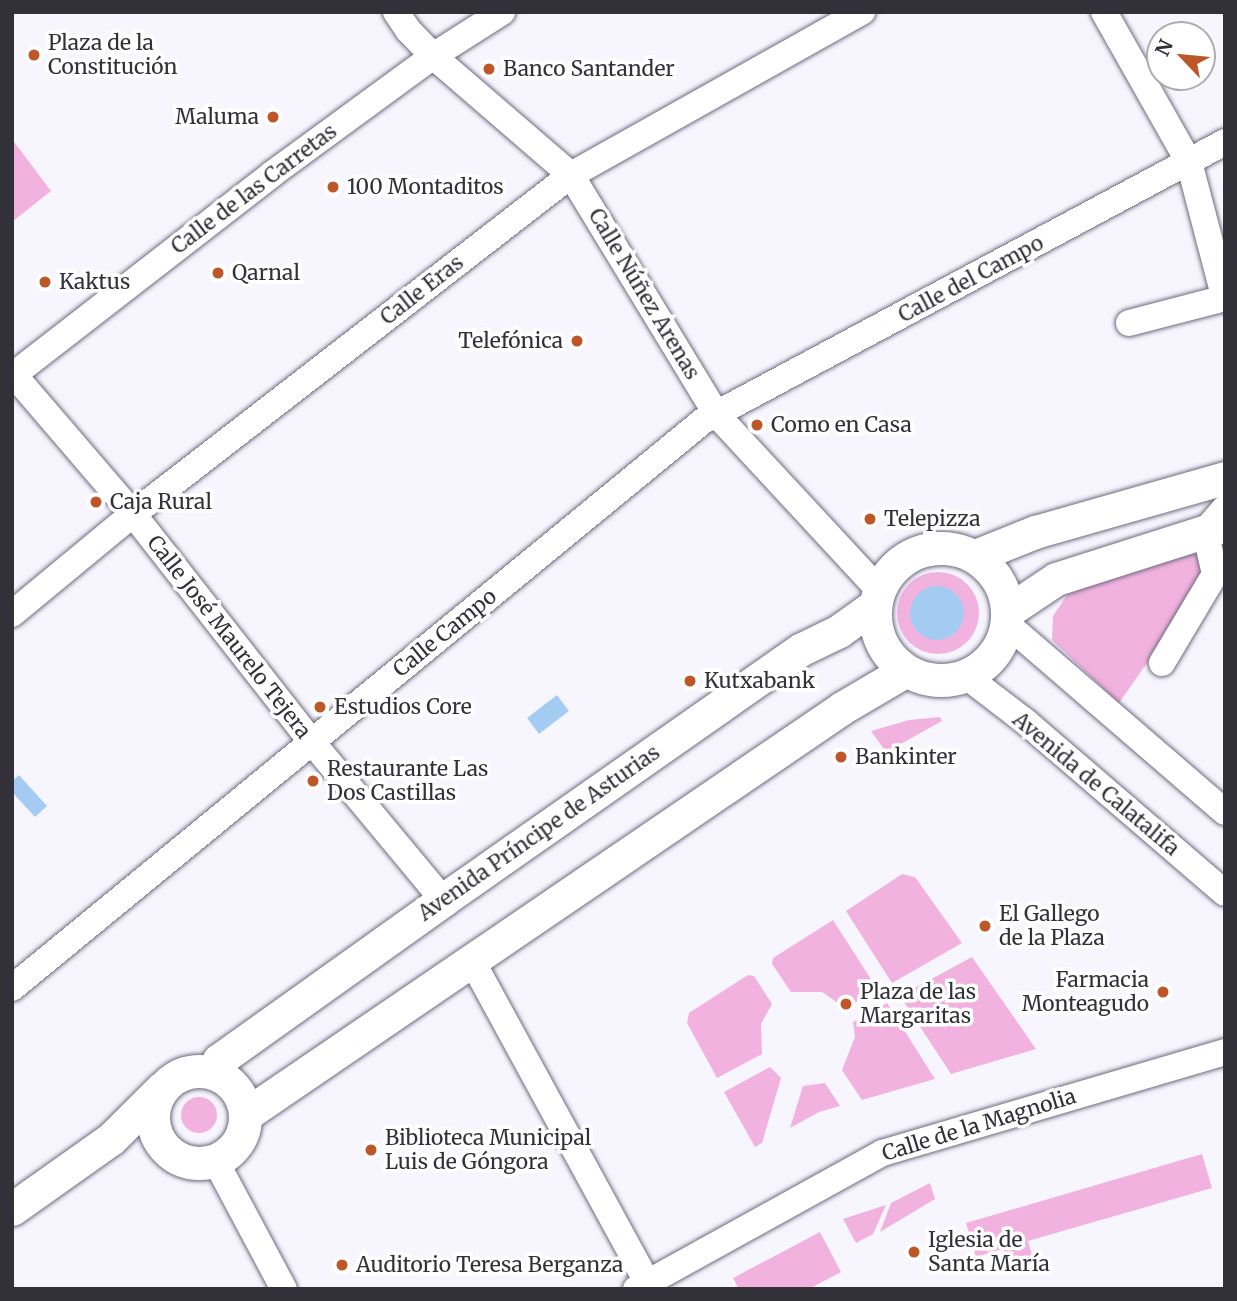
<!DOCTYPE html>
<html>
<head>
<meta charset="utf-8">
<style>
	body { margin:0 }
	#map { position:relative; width:1237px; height:1301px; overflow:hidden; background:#f7f6ff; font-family:Merriweather,serif }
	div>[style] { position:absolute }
	.green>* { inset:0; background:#f2b2e0 }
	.round { border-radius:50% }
	.water>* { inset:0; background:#a4ccf3 }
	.roads { filter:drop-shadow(0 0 2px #6e6b7e) drop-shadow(0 0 2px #6e6b7e) }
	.minor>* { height:26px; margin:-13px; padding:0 13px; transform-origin:13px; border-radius:13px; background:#fff }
	.tertiary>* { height:33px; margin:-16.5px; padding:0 16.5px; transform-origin:16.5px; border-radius:16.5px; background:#fff }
	.tertiary>.ring { margin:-16.5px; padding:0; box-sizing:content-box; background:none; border:33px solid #fff; border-radius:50% }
	.dots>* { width:19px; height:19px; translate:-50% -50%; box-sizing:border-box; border:4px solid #fff; border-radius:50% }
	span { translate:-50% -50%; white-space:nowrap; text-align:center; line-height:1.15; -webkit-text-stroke:7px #fff; paint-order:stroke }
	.poi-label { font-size:21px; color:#323139 }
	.left { translate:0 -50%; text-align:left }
	.right { translate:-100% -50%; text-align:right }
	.street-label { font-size:21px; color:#323139 }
	.frame { position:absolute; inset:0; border:14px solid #323139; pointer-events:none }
	.north { position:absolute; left:1146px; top:21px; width:70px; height:70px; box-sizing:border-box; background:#fff; border:2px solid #adadb0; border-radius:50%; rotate:296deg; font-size:19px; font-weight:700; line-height:28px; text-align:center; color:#323139 }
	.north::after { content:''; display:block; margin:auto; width:24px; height:32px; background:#bd5728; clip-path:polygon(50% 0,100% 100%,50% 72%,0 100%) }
</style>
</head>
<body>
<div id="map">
	<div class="green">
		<div style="clip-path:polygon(12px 139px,51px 191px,12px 222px)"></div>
		<div style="clip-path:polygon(1196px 552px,1203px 583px,1119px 703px,1052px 640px,1053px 616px,1067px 595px,1093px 583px)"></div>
		<div class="round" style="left:897px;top:572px;width:82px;height:82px"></div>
		<div style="clip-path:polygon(940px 717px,942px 721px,886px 752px,871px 731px,909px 720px)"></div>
		<div style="clip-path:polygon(902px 874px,915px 877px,962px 943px,892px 983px,846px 911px)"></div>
		<div style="clip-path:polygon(833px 920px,878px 990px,845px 1008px,822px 992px,791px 992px,772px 964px,773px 958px)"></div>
		<div style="clip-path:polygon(972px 957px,1036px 1049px,951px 1074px,900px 996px)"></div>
		<div style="clip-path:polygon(748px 975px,754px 976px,772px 1004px,761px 1024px,762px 1054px,717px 1078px,687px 1023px,689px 1013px)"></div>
		<div style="clip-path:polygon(887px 1003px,935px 1079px,862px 1100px,842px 1070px,855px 1037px,853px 1022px)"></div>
		<div style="clip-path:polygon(770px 1067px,781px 1078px,762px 1143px,755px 1147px,724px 1092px)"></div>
		<div style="clip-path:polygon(825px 1083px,840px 1106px,819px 1112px,790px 1128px,803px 1086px)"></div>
		<div class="round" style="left:181px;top:1097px;width:36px;height:36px"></div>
		<div style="clip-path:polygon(1202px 1154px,1212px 1188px,1028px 1241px,1034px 1262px,1008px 1269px,1002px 1249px,976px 1257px,966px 1223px)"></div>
		<div style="clip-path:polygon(930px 1183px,935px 1199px,880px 1232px,891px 1203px)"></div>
		<div style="clip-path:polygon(886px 1205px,873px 1234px,856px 1243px,843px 1219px)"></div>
		<div style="clip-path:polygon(820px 1232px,841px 1272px,809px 1289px,739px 1289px,733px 1278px)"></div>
	</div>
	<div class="water">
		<div class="round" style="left:910px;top:586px;width:54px;height:54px"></div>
		<div style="clip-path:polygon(557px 695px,569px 711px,539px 734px,527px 718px)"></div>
		<div style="clip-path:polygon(19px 775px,47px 806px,35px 817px,12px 792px,12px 781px)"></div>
	</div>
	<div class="roads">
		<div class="minor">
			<div style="left:396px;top:12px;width:22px;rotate:56deg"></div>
			<div style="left:408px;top:30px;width:36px;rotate:46deg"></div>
			<div style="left:433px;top:56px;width:182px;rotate:40.8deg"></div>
			<div style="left:571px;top:175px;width:281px;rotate:58.7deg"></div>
			<div style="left:717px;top:415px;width:238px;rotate:47.2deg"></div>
			<div style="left:1104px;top:12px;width:172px;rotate:60.5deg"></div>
			<div style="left:1189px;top:162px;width:142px;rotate:75.3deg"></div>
			<div style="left:1129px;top:323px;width:99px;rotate:-14.6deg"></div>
			<div style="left:14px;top:375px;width:183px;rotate:49.4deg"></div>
			<div style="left:133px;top:514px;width:290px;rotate:51.9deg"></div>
			<div style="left:312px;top:742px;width:205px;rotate:50.3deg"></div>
			<div style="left:12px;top:376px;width:329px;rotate:-37.8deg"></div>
			<div style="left:272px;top:174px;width:200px;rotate:-36.2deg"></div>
			<div style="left:433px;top:56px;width:82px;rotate:-32.5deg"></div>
			<div style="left:12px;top:614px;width:157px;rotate:-39.6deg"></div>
			<div style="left:133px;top:514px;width:554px;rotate:-37.74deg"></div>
			<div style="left:571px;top:175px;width:334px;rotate:-29.3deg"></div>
			<div style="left:1007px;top:624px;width:288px;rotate:40.8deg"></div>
			<div style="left:1162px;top:663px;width:104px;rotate:-59.2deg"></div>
			<div style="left:1215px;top:574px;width:44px;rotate:-103.1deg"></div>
			<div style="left:1205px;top:531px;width:30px;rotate:-49deg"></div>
			<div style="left:966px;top:676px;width:76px;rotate:37.5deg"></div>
			<div style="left:1026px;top:722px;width:262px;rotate:40.7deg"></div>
			<div style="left:472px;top:961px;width:366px;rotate:61.4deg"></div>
			<div style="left:12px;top:988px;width:894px;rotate:-39.37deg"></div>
			<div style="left:703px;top:421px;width:592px;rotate:-28.12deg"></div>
			<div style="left:215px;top:1160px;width:146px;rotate:61.9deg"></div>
			<div style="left:636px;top:1289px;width:281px;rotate:-28.9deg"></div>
			<div style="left:882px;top:1153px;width:358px;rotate:-16.4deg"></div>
		</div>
		<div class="tertiary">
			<div class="ring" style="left:875px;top:548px;width:99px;height:99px"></div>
			<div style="left:975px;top:556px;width:65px;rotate:-21.8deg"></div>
			<div style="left:1035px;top:532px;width:198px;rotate:-15.9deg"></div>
			<div style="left:1008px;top:611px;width:58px;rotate:-33.7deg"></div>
			<div style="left:1056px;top:579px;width:177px;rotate:-17.7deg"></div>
			<div class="ring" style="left:153px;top:1071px;width:59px;height:59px"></div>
			<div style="left:216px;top:1073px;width:13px;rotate:-77deg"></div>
			<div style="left:219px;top:1060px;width:275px;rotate:-35.5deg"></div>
			<div style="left:443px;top:900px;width:438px;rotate:-35deg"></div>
			<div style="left:802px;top:649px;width:41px;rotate:-25.9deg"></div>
			<div style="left:839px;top:631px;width:44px;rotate:-35.8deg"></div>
			<div style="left:245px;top:1115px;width:723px;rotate:-34.28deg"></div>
			<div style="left:842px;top:708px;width:73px;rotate:-30.4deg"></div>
			<div style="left:12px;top:1209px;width:121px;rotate:-35.3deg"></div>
			<div style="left:111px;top:1139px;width:71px;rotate:-45deg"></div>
		</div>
	</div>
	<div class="dots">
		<div style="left:34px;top:55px;background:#bd5728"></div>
		<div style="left:489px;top:69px;background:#bd5728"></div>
		<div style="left:273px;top:117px;background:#bd5728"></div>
		<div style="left:333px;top:187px;background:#bd5728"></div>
		<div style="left:218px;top:273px;background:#bd5728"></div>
		<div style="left:45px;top:282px;background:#bd5728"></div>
		<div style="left:577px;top:341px;background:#bd5728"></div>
		<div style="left:757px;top:425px;background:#bd5728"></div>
		<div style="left:96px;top:502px;background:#bd5728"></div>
		<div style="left:870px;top:519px;background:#bd5728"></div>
		<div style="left:690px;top:681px;background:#bd5728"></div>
		<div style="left:320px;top:707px;background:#bd5728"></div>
		<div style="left:841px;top:757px;background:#bd5728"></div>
		<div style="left:313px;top:781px;background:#bd5728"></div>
		<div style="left:985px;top:926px;background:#bd5728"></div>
		<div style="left:1163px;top:992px;background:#bd5728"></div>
		<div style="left:846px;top:1004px;background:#bd5728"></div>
		<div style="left:371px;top:1150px;background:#bd5728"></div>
		<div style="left:914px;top:1252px;background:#bd5728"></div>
		<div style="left:342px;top:1265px;background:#bd5728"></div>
	</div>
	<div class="poi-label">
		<span class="left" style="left:48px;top:55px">Plaza de la<br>Constitución</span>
		<span class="left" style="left:503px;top:69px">Banco Santander</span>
		<span class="right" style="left:259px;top:117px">Maluma</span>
		<span class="left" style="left:347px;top:187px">100 Montaditos</span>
		<span class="left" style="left:232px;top:273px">Qarnal</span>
		<span class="left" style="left:59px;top:282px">Kaktus</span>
		<span class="right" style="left:563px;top:341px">Telefónica</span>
		<span class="left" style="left:771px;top:425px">Como en Casa</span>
		<span class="left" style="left:110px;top:502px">Caja Rural</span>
		<span class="left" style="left:884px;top:519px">Telepizza</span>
		<span class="left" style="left:704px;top:681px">Kutxabank</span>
		<span class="left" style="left:334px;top:707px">Estudios Core</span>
		<span class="left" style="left:855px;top:757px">Bankinter</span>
		<span class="left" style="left:327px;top:781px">Restaurante Las<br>Dos Castillas</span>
		<span class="left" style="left:999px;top:926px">El Gallego<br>de la Plaza</span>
		<span class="right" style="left:1149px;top:992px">Farmacia<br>Monteagudo</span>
		<span class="left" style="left:860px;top:1004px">Plaza de las<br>Margaritas</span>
		<span class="left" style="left:385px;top:1150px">Biblioteca Municipal<br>Luis de Góngora</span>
		<span class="left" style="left:928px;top:1252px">Iglesia de<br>Santa María</span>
		<span class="left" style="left:356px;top:1265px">Auditorio Teresa Berganza</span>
	</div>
	<div class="street-label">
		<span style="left:254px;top:189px;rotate:-37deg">Calle de las Carretas</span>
		<span style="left:971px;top:279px;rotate:-28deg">Calle del Campo</span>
		<span style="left:422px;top:290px;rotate:-38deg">Calle Eras</span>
		<span style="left:644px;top:294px;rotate:59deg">Calle Núñez Arenas</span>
		<span style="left:445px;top:633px;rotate:-39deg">Calle Campo</span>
		<span style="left:229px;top:637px;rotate:52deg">Calle José Maurelo Tejera</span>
		<span style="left:1096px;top:784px;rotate:40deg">Avenida de Calatalifa</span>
		<span style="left:539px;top:833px;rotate:-35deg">Avenida Príncipe de Asturias</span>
		<span style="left:979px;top:1125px;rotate:-17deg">Calle de la Magnolia</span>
	</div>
	<div class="frame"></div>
	<div class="north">N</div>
</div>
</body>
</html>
